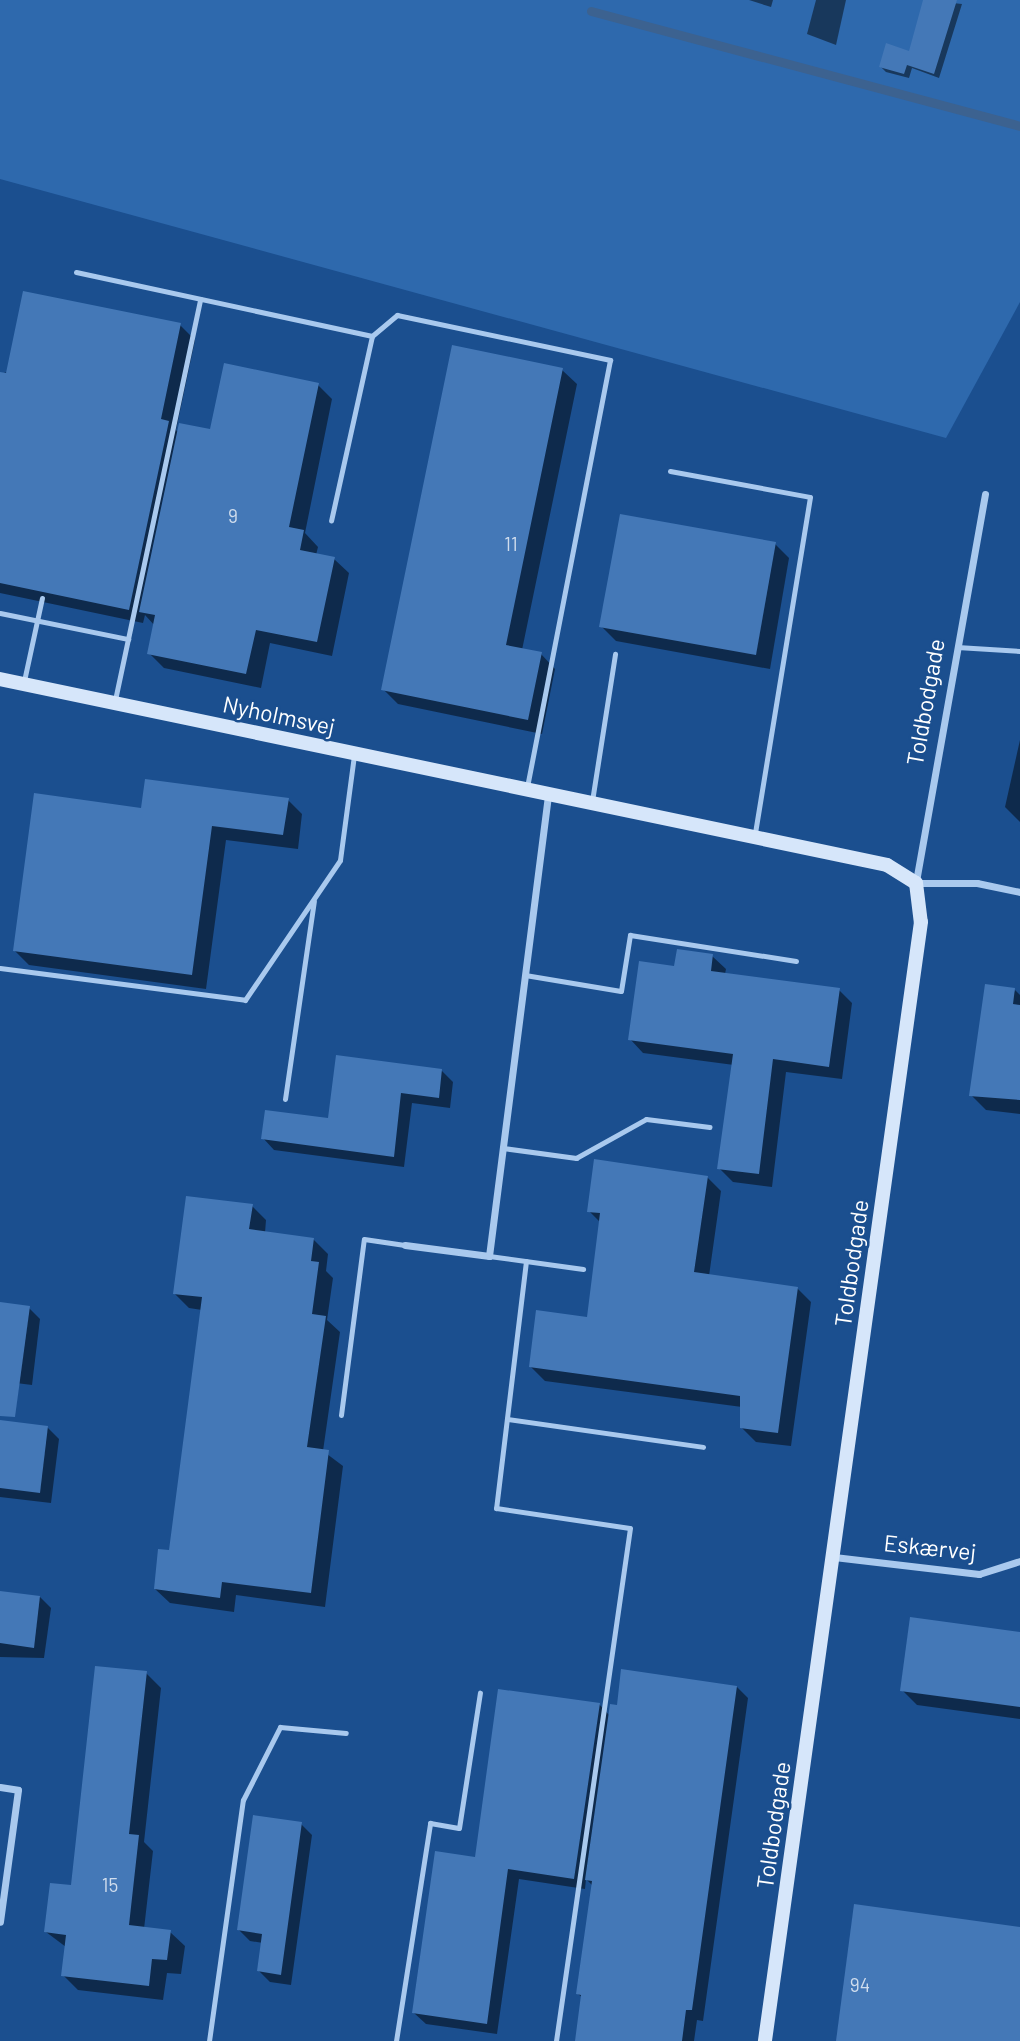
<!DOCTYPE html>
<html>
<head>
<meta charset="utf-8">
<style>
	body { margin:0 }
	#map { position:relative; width:1020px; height:2041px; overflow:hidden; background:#1b4f8f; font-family:Barlow,sans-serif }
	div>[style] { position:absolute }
	.green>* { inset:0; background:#2e69ad }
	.shadow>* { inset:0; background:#0007 }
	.stream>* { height:9px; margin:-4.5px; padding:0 4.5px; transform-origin:4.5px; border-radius:4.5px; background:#3c6290 }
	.building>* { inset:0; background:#4478b7 }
	.lane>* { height:5px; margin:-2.5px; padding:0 2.5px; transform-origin:2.5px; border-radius:2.5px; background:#a9c9ee }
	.street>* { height:7px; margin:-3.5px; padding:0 3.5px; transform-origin:3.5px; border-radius:3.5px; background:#a9c9ee }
	.secondary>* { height:14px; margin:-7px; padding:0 7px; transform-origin:7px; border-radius:7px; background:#d6e6fa }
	span { translate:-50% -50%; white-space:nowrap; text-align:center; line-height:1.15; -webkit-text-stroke:5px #1b4f8f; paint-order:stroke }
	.number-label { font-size:19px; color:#d0dded }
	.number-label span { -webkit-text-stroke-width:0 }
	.street-label { font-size:23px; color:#fff }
</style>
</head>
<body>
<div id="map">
	<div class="green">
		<div style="clip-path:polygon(0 0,1020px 0,1020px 302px,946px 438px,0 179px)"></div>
	</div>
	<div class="shadow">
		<div style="clip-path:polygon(749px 0,773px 0,771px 7px)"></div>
		<div style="clip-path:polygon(816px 0,846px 0,836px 45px,807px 34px)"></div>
		<div style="clip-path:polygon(924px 0,962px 4px,939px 78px,912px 68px,909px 78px,886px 72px,881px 67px,911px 53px)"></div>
		<div style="clip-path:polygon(180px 325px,195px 340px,176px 430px,179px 433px,212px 431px,318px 385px,332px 399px,305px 533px,318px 547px,316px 555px,334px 559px,349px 573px,332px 656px,270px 643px,261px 688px,164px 668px,149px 653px,155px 626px,145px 615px,143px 623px,0 593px,0 374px)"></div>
		<div style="clip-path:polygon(562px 370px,577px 384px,522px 650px,541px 654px,555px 669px,542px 734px,398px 704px,383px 689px)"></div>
		<div style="clip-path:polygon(775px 544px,789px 558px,770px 669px,616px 641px,601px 626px)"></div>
		<div style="clip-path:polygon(1020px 740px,1020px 822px,1005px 807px)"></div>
		<div style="clip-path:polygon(288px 800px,302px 814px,298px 849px,226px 840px,206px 989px,29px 965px,14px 950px,143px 809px)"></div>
		<div style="clip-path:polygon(712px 956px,726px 969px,725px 974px,839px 990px,852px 1003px,842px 1079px,786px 1072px,772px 1187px,733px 1182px,719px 1168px,734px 1065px,643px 1053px,630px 1039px,676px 968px)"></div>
		<div style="clip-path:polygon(1015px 990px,1020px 995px,1020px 1114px,986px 1110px,971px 1095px)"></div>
		<div style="clip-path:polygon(442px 1071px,453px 1082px,450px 1108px,412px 1103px,404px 1167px,274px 1150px,263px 1138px,330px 1120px)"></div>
		<div style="clip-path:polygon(707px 1177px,721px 1191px,709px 1276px,797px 1288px,811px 1302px,791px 1446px,756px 1442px,742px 1428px,742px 1407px,545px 1381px,531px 1367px,588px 1319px,601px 1223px,589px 1211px)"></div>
		<div style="clip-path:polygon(252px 1206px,266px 1220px,265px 1233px,313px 1239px,328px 1254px,326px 1271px,333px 1278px,327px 1320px,340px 1332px,323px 1451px,343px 1466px,325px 1607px,236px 1595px,234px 1612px,170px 1603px,155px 1589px,171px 1552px,202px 1310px,189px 1308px,174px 1293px)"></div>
		<div style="clip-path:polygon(0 1304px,29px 1308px,40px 1319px,32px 1385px,0 1381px)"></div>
		<div style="clip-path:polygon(0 1422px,47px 1427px,59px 1439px,51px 1503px,0 1497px)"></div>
		<div style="clip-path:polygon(0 1593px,40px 1597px,51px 1608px,44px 1658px,0 1657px)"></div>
		<div style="clip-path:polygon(1020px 1633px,1020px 1719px,917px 1705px,902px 1690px)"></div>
		<div style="clip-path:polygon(146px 1673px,161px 1688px,144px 1842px,153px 1851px,144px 1929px,170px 1932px,185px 1946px,181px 1974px,167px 1973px,163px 2000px,78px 1990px,63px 1975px,66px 1947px,46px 1932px,73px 1887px)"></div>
		<div style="clip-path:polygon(737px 1687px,748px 1698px,703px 2021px,697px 2020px,694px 2041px,577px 2041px,583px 1998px,578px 1994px,593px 1886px,586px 1879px,585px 1889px,519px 1879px,497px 2034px,426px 2024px,414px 2013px,476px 1859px,599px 1704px,610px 1716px)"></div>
		<div style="clip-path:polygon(301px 1824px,312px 1835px,291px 1985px,270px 1982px,259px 1971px,263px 1943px,250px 1941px,239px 1930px)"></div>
	</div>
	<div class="stream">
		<div style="left:591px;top:11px;width:444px;rotate:15deg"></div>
	</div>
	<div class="building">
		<div style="clip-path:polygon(923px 0,957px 0,934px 74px,907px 65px,904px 74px,879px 67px,886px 43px,909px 51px)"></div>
		<div style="clip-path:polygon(23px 291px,181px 323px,161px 419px,169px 421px,129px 610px,0 583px,0 372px,6px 373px)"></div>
		<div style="clip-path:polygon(452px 345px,563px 368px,506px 645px,542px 652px,528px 720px,381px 690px)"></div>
		<div style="clip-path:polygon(224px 363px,319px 383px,289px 527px,304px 530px,300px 550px,335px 557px,317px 642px,256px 630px,246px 674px,147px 654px,155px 615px,139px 612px,179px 423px,210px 429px)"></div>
		<div style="clip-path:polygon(620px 514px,776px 542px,756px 655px,599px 627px)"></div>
		<div style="clip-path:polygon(145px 779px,289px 798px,283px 835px,212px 826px,192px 975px,13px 951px,34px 793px,141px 808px)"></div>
		<div style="clip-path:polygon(677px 949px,713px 954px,711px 971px,840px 988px,829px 1067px,773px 1059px,759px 1174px,717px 1169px,733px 1054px,628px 1040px,639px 961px,674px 966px)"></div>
		<div style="clip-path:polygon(985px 984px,1015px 988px,1013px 1004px,1020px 1005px,1020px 1100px,969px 1096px)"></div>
		<div style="clip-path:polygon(336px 1055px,442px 1069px,439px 1098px,401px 1093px,394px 1157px,261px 1139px,265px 1110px,328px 1118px)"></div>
		<div style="clip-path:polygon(594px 1159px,708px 1176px,694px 1272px,798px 1287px,778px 1433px,740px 1428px,740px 1396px,529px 1367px,536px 1310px,587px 1317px,600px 1213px,587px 1212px)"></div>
		<div style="clip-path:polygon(186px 1196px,253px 1204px,249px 1229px,314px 1238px,311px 1261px,319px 1262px,312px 1314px,326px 1316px,307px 1447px,329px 1450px,311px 1593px,222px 1582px,220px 1598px,154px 1589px,158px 1549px,169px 1550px,202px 1297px,173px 1294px)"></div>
		<div style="clip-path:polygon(0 1302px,30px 1306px,15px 1417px,0 1416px)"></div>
		<div style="clip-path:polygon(0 1420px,48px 1426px,40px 1493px,0 1488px)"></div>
		<div style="clip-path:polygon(0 1591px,40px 1596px,34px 1648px,0 1643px)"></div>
		<div style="clip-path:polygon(910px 1617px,1020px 1632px,1020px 1707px,900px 1691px)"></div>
		<div style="clip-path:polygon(95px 1666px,147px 1671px,129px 1834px,139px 1835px,129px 1925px,171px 1930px,167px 1960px,152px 1959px,149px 1986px,61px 1976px,66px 1935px,44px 1932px,50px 1883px,71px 1885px)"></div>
		<div style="clip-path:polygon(621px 1669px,737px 1686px,692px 2010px,686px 2010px,682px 2041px,575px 2041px,581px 1995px,576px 1994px,592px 1881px,585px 1880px,610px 1704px,617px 1705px)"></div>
		<div style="clip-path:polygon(498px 1689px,600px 1703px,574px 1879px,508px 1869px,487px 2024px,412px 2013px,435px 1851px,475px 1857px)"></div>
		<div style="clip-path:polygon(253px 1815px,302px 1822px,281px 1975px,257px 1971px,262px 1934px,237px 1930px)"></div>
		<div style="clip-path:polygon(854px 1904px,1020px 1927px,1020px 2041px,836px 2041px)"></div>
	</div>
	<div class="lane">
		<div style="left:76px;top:272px;width:303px;rotate:12.2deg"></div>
		<div style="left:372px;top:336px;width:189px;rotate:102.5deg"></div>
		<div style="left:372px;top:336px;width:33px;rotate:-40deg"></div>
		<div style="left:397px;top:315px;width:218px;rotate:11.9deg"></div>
		<div style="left:610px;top:360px;width:435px;rotate:101deg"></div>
		<div style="left:670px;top:471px;width:142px;rotate:10.5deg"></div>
		<div style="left:810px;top:497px;width:341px;rotate:99.3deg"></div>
		<div style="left:0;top:613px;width:131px;rotate:11.5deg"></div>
		<div style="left:957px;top:647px;width:63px;rotate:3.6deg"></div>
		<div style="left:24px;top:681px;width:85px;rotate:-77.8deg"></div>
		<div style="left:115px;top:700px;width:410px;rotate:-78deg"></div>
		<div style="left:592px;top:801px;width:149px;rotate:-81.1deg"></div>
		<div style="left:0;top:968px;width:247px;rotate:7.4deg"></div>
		<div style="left:245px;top:1000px;width:169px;rotate:-55.8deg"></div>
		<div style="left:340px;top:860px;width:106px;rotate:-82.4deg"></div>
		<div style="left:525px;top:975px;width:97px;rotate:9.5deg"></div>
		<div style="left:621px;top:991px;width:57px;rotate:-80.9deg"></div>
		<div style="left:630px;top:935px;width:168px;rotate:8.9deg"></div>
		<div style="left:285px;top:1099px;width:200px;rotate:-81.7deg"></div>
		<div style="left:503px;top:1148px;width:74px;rotate:7.8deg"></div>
		<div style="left:576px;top:1158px;width:80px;rotate:-29.1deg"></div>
		<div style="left:646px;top:1119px;width:64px;rotate:7.1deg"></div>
		<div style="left:489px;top:1256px;width:95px;rotate:7.9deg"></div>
		<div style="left:526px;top:1261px;width:249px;rotate:96.9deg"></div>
		<div style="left:496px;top:1508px;width:135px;rotate:8.5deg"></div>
		<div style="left:630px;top:1528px;width:518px;rotate:98.21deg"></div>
		<div style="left:341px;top:1415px;width:177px;rotate:-82.6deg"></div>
		<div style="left:364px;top:1239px;width:41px;rotate:8.3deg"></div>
		<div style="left:507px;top:1419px;width:198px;rotate:8.1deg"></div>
		<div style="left:209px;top:2041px;width:243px;rotate:-82deg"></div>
		<div style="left:243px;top:1800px;width:82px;rotate:-63.1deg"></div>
		<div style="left:280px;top:1727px;width:66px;rotate:5.2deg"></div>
		<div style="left:396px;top:2041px;width:221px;rotate:-81.1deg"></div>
		<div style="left:430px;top:1823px;width:29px;rotate:10deg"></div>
		<div style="left:459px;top:1828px;width:137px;rotate:-81.2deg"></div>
	</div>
	<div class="street">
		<div style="left:985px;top:494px;width:395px;rotate:100.1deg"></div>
		<div style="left:916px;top:883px;width:61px"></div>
		<div style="left:977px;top:883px;width:44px;rotate:11.8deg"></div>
		<div style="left:405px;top:1245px;width:85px;rotate:7.5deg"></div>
		<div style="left:489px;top:1256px;width:465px;rotate:-82.7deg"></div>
		<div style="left:834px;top:1557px;width:146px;rotate:6.7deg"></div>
		<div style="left:979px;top:1574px;width:43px;rotate:-17.6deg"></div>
		<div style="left:0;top:1787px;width:18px;rotate:9deg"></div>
		<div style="left:18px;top:1790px;width:133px;rotate:97.8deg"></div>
	</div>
	<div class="secondary">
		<div style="left:0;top:679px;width:906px;rotate:11.84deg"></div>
		<div style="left:887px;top:865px;width:34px;rotate:32deg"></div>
		<div style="left:916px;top:883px;width:39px;rotate:83deg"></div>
		<div style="left:921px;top:922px;width:1130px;rotate:97.94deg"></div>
	</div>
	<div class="number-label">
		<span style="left:233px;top:516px">9</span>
		<span style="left:511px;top:544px">11</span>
		<span style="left:110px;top:1885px">15</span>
		<span style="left:860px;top:1985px">94</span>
	</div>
	<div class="street-label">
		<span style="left:925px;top:702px;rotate:-80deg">Toldbodgade</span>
		<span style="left:279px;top:715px;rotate:12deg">Nyholmsvej</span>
		<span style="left:851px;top:1263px;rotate:-82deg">Toldbodgade</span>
		<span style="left:930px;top:1547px;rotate:6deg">Eskærvej</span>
		<span style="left:773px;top:1825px;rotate:-82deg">Toldbodgade</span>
	</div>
</div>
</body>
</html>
